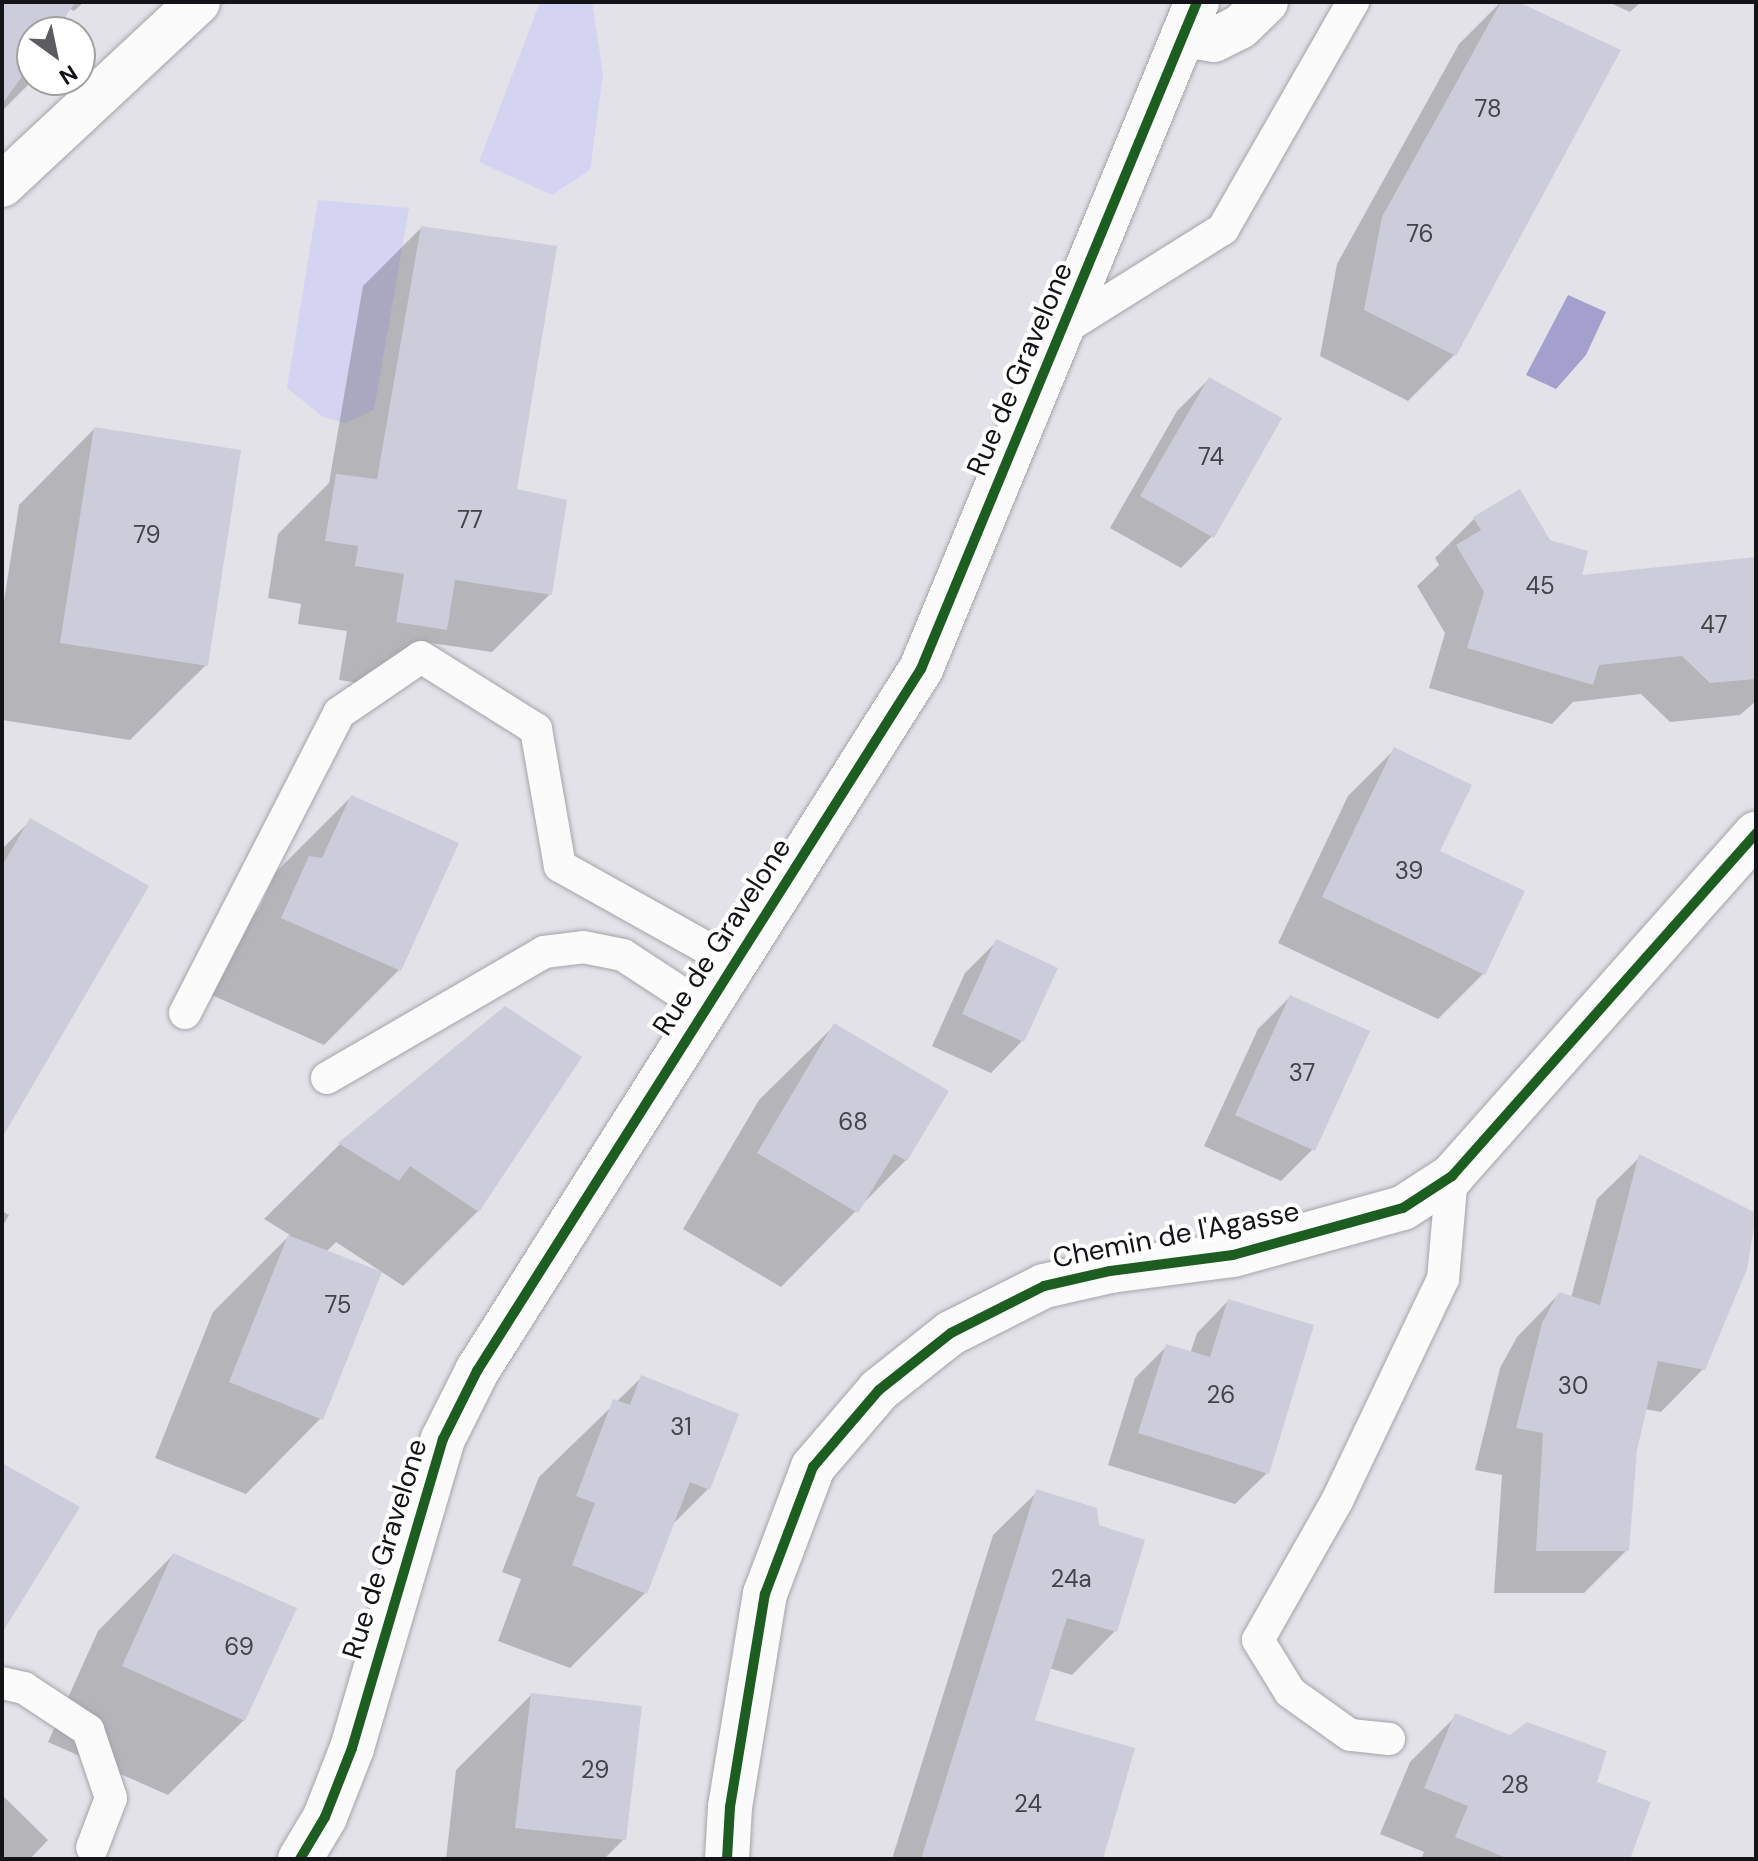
<!DOCTYPE html>
<html>
<head>
<meta charset="utf-8">
<style>
	body { margin:0 }
	#map { position:relative; width:1758px; height:1861px; overflow:hidden; background:#e2e2e8; font-family:"DM Sans",sans-serif }
	div>[style] { position:absolute }
	.green>* { inset:0; background:#d4d3f1 }
	.water>* { inset:0; background:#a3a0cd }
	.shadow>* { inset:0; background:#0003 }
	.building>* { inset:0; background:#cdccdb }
	.roads { filter:drop-shadow(0 0 2px #a4a4a9) drop-shadow(0 0 2px #a4a4a9) }
	.lane>* { height:32px; margin:-16px; padding:0 16px; transform-origin:16px; border-radius:16px; background:#fbfbfc }
	.street>* { height:44px; margin:-22px; padding:0 22px; transform-origin:22px; border-radius:22px; background:#fbfbfc }
	.cycleway>* { height:10px; margin:-5px; padding:0 5px; transform-origin:5px; border-radius:5px; background:#1b5e20 }
	span { translate:-50% -50%; white-space:nowrap; text-align:center; line-height:1.15; -webkit-text-stroke:8px #fff; paint-order:stroke }
	.number-label { font-size:24px; color:#424249 }
	.number-label span { -webkit-text-stroke-width:0 }
	.street-label { font-size:28px; color:#141418 }
	.frame { position:absolute; inset:0; border:4px solid #141418; pointer-events:none }
	.north { position:absolute; left:16px; top:16px; width:80px; height:80px; box-sizing:border-box; background:#fff; border:2px solid #a1a1a3; border-radius:50%; rotate:147deg; font-size:22px; font-weight:700; line-height:32px; text-align:center; color:#141418 }
	.north::after { content:''; display:block; margin:auto; width:28px; height:36px; background:#5c5c61; clip-path:polygon(50% 0,100% 100%,50% 72%,0 100%) }
</style>
</head>
<body>
<div id="map">
	<div class="green">
		<div style="clip-path:polygon(540px 2px,592px 2px,603px 74px,590px 170px,552px 195px,479px 162px)"></div>
		<div style="clip-path:polygon(318px 200px,409px 208px,374px 410px,346px 423px,323px 417px,287px 388px)"></div>
	</div>
	<div class="water">
		<div style="clip-path:polygon(1568px 295px,1606px 312px,1586px 355px,1556px 389px,1526px 375px)"></div>
	</div>
	<div class="shadow">
		<div style="clip-path:polygon(2px 2px,84px 2px,74px 11px,69px 8px,52px 32px,32px 32px,32px 59px,26px 67px,33px 80px,2px 111px)"></div>
		<div style="clip-path:polygon(1501px 2px,1514px 2px,1618px 51px,1454px 355px,1408px 401px,1320px 356px,1337px 264px,1459px 44px)"></div>
		<div style="clip-path:polygon(1608px 2px,1641px 2px,1630px 12px)"></div>
		<div style="clip-path:polygon(421px 228px,550px 594px,492px 652px,431px 643px,387px 687px,339px 680px,347px 631px,298px 624px,301px 604px,268px 598px,278px 534px,329px 483px,363px 286px)"></div>
		<div style="clip-path:polygon(1209px 379px,1212px 536px,1181px 568px,1110px 528px,1177px 411px)"></div>
		<div style="clip-path:polygon(94px 429px,206px 665px,130px 740px,2px 720px,2px 614px,19px 505px)"></div>
		<div style="clip-path:polygon(1474px 519px,1549px 542px,1579px 577px,1756px 559px,1756px 701px,1740px 715px,1670px 722px,1641px 694px,1573px 702px,1552px 724px,1429px 688px,1445px 633px,1417px 586px,1439px 565px,1435px 558px)"></div>
		<div style="clip-path:polygon(1394px 750px,1484px 973px,1438px 1019px,1278px 943px,1348px 796px)"></div>
		<div style="clip-path:polygon(351px 797px,399px 970px,324px 1045px,207px 993px,234px 934px,259px 909px,276px 872px)"></div>
		<div style="clip-path:polygon(31px 820px,2px 1123px,2px 849px)"></div>
		<div style="clip-path:polygon(996px 942px,1022px 1041px,991px 1073px,932px 1046px,965px 973px)"></div>
		<div style="clip-path:polygon(1290px 997px,1313px 1149px,1281px 1181px,1204px 1146px,1258px 1029px)"></div>
		<div style="clip-path:polygon(505px 1008px,478px 1211px,403px 1286px,336px 1242px,326px 1252px,321px 1418px,246px 1494px,155px 1458px,213px 1312px,290px 1235px,264px 1219px,339px 1145px)"></div>
		<div style="clip-path:polygon(835px 1025px,906px 1160px,781px 1287px,683px 1229px,759px 1100px)"></div>
		<div style="clip-path:polygon(1640px 1157px,1756px 1215px,1745px 1268px,1703px 1369px,1661px 1412px,1645px 1409px,1635px 1450px,1627px 1550px,1584px 1593px,1494px 1593px,1502px 1475px,1475px 1470px,1500px 1368px,1517px 1337px,1559px 1294px,1571px 1298px,1597px 1199px)"></div>
		<div style="clip-path:polygon(2px 1211px,9px 1215px,2px 1227px)"></div>
		<div style="clip-path:polygon(1228px 1301px,1267px 1473px,1235px 1504px,1108px 1465px,1135px 1378px,1167px 1346px,1190px 1354px,1197px 1333px)"></div>
		<div style="clip-path:polygon(642px 1377px,708px 1489px,671px 1526px,645px 1593px,570px 1668px,498px 1641px,521px 1579px,502px 1572px,539px 1477px)"></div>
		<div style="clip-path:polygon(1037px 1492px,1115px 1631px,1072px 1675px,1049px 1668px,1032px 1721px,1101px 1859px,892px 1859px,993px 1535px)"></div>
		<div style="clip-path:polygon(173px 1555px,244px 1720px,168px 1795px,48px 1742px,98px 1631px)"></div>
		<div style="clip-path:polygon(531px 1695px,624px 1839px,604px 1859px,446px 1859px,456px 1770px)"></div>
		<div style="clip-path:polygon(1456px 1716px,1511px 1737px,1594px 1784px,1628px 1859px,1421px 1859px,1424px 1852px,1380px 1834px,1410px 1762px)"></div>
		<div style="clip-path:polygon(2px 1795px,48px 1840px,30px 1859px,2px 1859px)"></div>
	</div>
	<div class="building">
		<div style="clip-path:polygon(2px 2px,76px 2px,54px 32px,32px 32px,32px 63px,2px 104px)"></div>
		<div style="clip-path:polygon(1501px 2px,1518px 2px,1621px 50px,1456px 356px,1364px 310px,1382px 217px)"></div>
		<div style="clip-path:polygon(421px 226px,557px 246px,517px 489px,567px 500px,552px 595px,455px 580px,447px 630px,396px 622px,404px 574px,355px 566px,358px 546px,325px 541px,336px 474px,377px 479px)"></div>
		<div style="clip-path:polygon(1209px 377px,1282px 418px,1214px 538px,1140px 496px)"></div>
		<div style="clip-path:polygon(94px 427px,241px 450px,208px 666px,60px 643px)"></div>
		<div style="clip-path:polygon(1520px 489px,1550px 540px,1588px 551px,1582px 575px,1756px 557px,1756px 679px,1710px 683px,1682px 656px,1599px 665px,1593px 685px,1467px 648px,1484px 592px,1456px 545px,1481px 530px,1473px 517px)"></div>
		<div style="clip-path:polygon(1394px 747px,1472px 785px,1440px 851px,1525px 891px,1485px 975px,1322px 897px)"></div>
		<div style="clip-path:polygon(351px 795px,459px 843px,401px 971px,281px 918px,309px 856px,322px 858px)"></div>
		<div style="clip-path:polygon(30px 818px,149px 886px,2px 1138px,2px 866px)"></div>
		<div style="clip-path:polygon(996px 939px,1058px 968px,1024px 1042px,962px 1014px)"></div>
		<div style="clip-path:polygon(1290px 995px,1370px 1031px,1315px 1151px,1235px 1115px)"></div>
		<div style="clip-path:polygon(505px 1006px,582px 1057px,479px 1212px,410px 1166px,399px 1181px,338px 1143px)"></div>
		<div style="clip-path:polygon(834px 1023px,949px 1091px,907px 1161px,894px 1154px,858px 1213px,757px 1153px)"></div>
		<div style="clip-path:polygon(1639px 1154px,1756px 1213px,1747px 1269px,1705px 1370px,1658px 1361px,1637px 1450px,1629px 1551px,1536px 1551px,1543px 1433px,1516px 1428px,1542px 1323px,1559px 1292px,1600px 1305px)"></div>
		<div style="clip-path:polygon(288px 1235px,382px 1272px,323px 1420px,229px 1382px)"></div>
		<div style="clip-path:polygon(1228px 1299px,1314px 1325px,1269px 1474px,1138px 1433px,1166px 1344px,1210px 1357px)"></div>
		<div style="clip-path:polygon(641px 1375px,739px 1414px,710px 1490px,690px 1482px,647px 1594px,572px 1565px,595px 1503px,576px 1496px,613px 1399px,630px 1405px)"></div>
		<div style="clip-path:polygon(2px 1463px,80px 1507px,2px 1633px)"></div>
		<div style="clip-path:polygon(1036px 1489px,1097px 1508px,1099px 1525px,1145px 1540px,1117px 1632px,1067px 1618px,1035px 1720px,1135px 1748px,1103px 1859px,921px 1859px)"></div>
		<div style="clip-path:polygon(173px 1553px,297px 1608px,245px 1721px,122px 1666px)"></div>
		<div style="clip-path:polygon(531px 1693px,642px 1706px,626px 1840px,515px 1828px)"></div>
		<div style="clip-path:polygon(1455px 1713px,1510px 1735px,1527px 1722px,1607px 1751px,1597px 1782px,1651px 1802px,1630px 1859px,1509px 1859px,1455px 1837px,1468px 1806px,1424px 1788px)"></div>
	</div>
	<div class="roads">
		<div class="lane">
			<div style="left:1062px;top:330px;width:190px;rotate:-32.1deg"></div>
			<div style="left:1223px;top:229px;width:262px;rotate:-60.2deg"></div>
			<div style="left:185px;top:1013px;width:337px;rotate:-62.8deg"></div>
			<div style="left:339px;top:713px;width:99px;rotate:-34.3deg"></div>
			<div style="left:421px;top:657px;width:136px;rotate:32.1deg"></div>
			<div style="left:536px;top:729px;width:139px;rotate:80.1deg"></div>
			<div style="left:560px;top:866px;width:197px;rotate:29.2deg"></div>
			<div style="left:327px;top:1078px;width:251px;rotate:-30.1deg"></div>
			<div style="left:544px;top:952px;width:39px;rotate:-7deg"></div>
			<div style="left:583px;top:947px;width:41px;rotate:11.3deg"></div>
			<div style="left:623px;top:955px;width:97px;rotate:33.2deg"></div>
			<div style="left:2px;top:1683px;width:23px;rotate:13deg"></div>
			<div style="left:24px;top:1688px;width:77px;rotate:33.3deg"></div>
			<div style="left:88px;top:1730px;width:72px;rotate:71.3deg"></div>
			<div style="left:111px;top:1798px;width:53px;rotate:110.8deg"></div>
			<div style="left:1389px;top:1739px;width:39px;rotate:-174deg"></div>
			<div style="left:1350px;top:1735px;width:74px;rotate:-144.4deg"></div>
			<div style="left:1290px;top:1692px;width:61px;rotate:-121.6deg"></div>
			<div style="left:1258px;top:1640px;width:160px;rotate:-60.4deg"></div>
			<div style="left:1337px;top:1501px;width:246px;rotate:-64.5deg"></div>
			<div style="left:1443px;top:1279px;width:103px;rotate:-85deg"></div>
		</div>
		<div class="street">
			<div style="left:1183px;top:35px;width:31px;rotate:9deg"></div>
			<div style="left:1214px;top:40px;width:29px;rotate:-27deg"></div>
			<div style="left:1240px;top:27px;width:36px;rotate:-44deg"></div>
			<div style="left:2px;top:185px;width:268px;rotate:-43deg"></div>
			<div style="left:300px;top:1859px;width:49px;rotate:-59.2deg"></div>
			<div style="left:325px;top:1817px;width:74px;rotate:-68.6deg"></div>
			<div style="left:352px;top:1748px;width:322px;rotate:-73.6deg"></div>
			<div style="left:443px;top:1439px;width:76px;rotate:-63.4deg"></div>
			<div style="left:477px;top:1371px;width:831px;rotate:-57.69deg"></div>
			<div style="left:921px;top:669px;width:722px;rotate:-67.52deg"></div>
			<div style="left:727px;top:1859px;width:52px;rotate:-86.7deg"></div>
			<div style="left:730px;top:1807px;width:216px;rotate:-80.7deg"></div>
			<div style="left:765px;top:1594px;width:136px;rotate:-69.3deg"></div>
			<div style="left:813px;top:1467px;width:101px;rotate:-49.4deg"></div>
			<div style="left:879px;top:1390px;width:92px;rotate:-38.4deg"></div>
			<div style="left:951px;top:1333px;width:104px;rotate:-26.8deg"></div>
			<div style="left:1044px;top:1286px;width:68px;rotate:-12.8deg"></div>
			<div style="left:1110px;top:1271px;width:124px;rotate:-7.4deg"></div>
			<div style="left:1233px;top:1255px;width:176px;rotate:-15.5deg"></div>
			<div style="left:1403px;top:1208px;width:59px;rotate:-33.1deg"></div>
			<div style="left:1452px;top:1176px;width:458px;rotate:-48.4deg"></div>
		</div>
	</div>
	<div class="cycleway">
		<div style="left:300px;top:1859px;width:49px;rotate:-59.2deg"></div>
		<div style="left:325px;top:1817px;width:74px;rotate:-68.6deg"></div>
		<div style="left:352px;top:1748px;width:322px;rotate:-73.6deg"></div>
		<div style="left:443px;top:1439px;width:76px;rotate:-63.4deg"></div>
		<div style="left:477px;top:1371px;width:831px;rotate:-57.69deg"></div>
		<div style="left:921px;top:669px;width:722px;rotate:-67.52deg"></div>
		<div style="left:727px;top:1859px;width:52px;rotate:-86.7deg"></div>
		<div style="left:730px;top:1807px;width:216px;rotate:-80.7deg"></div>
		<div style="left:765px;top:1594px;width:136px;rotate:-69.3deg"></div>
		<div style="left:813px;top:1467px;width:101px;rotate:-49.4deg"></div>
		<div style="left:879px;top:1390px;width:92px;rotate:-38.4deg"></div>
		<div style="left:951px;top:1333px;width:104px;rotate:-26.8deg"></div>
		<div style="left:1044px;top:1286px;width:68px;rotate:-12.8deg"></div>
		<div style="left:1110px;top:1271px;width:124px;rotate:-7.4deg"></div>
		<div style="left:1233px;top:1255px;width:176px;rotate:-15.5deg"></div>
		<div style="left:1403px;top:1208px;width:59px;rotate:-33.1deg"></div>
		<div style="left:1452px;top:1176px;width:458px;rotate:-48.4deg"></div>
	</div>
	<div class="number-label">
		<span style="left:1488px;top:109px">78</span>
		<span style="left:1420px;top:234px">76</span>
		<span style="left:1211px;top:457px">74</span>
		<span style="left:470px;top:520px">77</span>
		<span style="left:147px;top:535px">79</span>
		<span style="left:1540px;top:586px">45</span>
		<span style="left:1714px;top:625px">47</span>
		<span style="left:1409px;top:871px">39</span>
		<span style="left:1302px;top:1073px">37</span>
		<span style="left:853px;top:1122px">68</span>
		<span style="left:338px;top:1305px">75</span>
		<span style="left:1573px;top:1386px">30</span>
		<span style="left:1221px;top:1395px">26</span>
		<span style="left:681px;top:1427px">31</span>
		<span style="left:1071px;top:1579px">24a</span>
		<span style="left:239px;top:1647px">69</span>
		<span style="left:595px;top:1770px">29</span>
		<span style="left:1515px;top:1785px">28</span>
		<span style="left:1028px;top:1804px">24</span>
	</div>
	<div class="street-label">
		<span style="left:1020px;top:369px;rotate:-67deg">Rue de Gravelone</span>
		<span style="left:722px;top:937px;rotate:-57deg">Rue de Gravelone</span>
		<span style="left:1176px;top:1235px;rotate:-11deg">Chemin de l'Agasse</span>
		<span style="left:385px;top:1549px;rotate:-73deg">Rue de Gravelone</span>
	</div>
	<div class="frame"></div>
	<div class="north">N</div>
</div>
</body>
</html>
